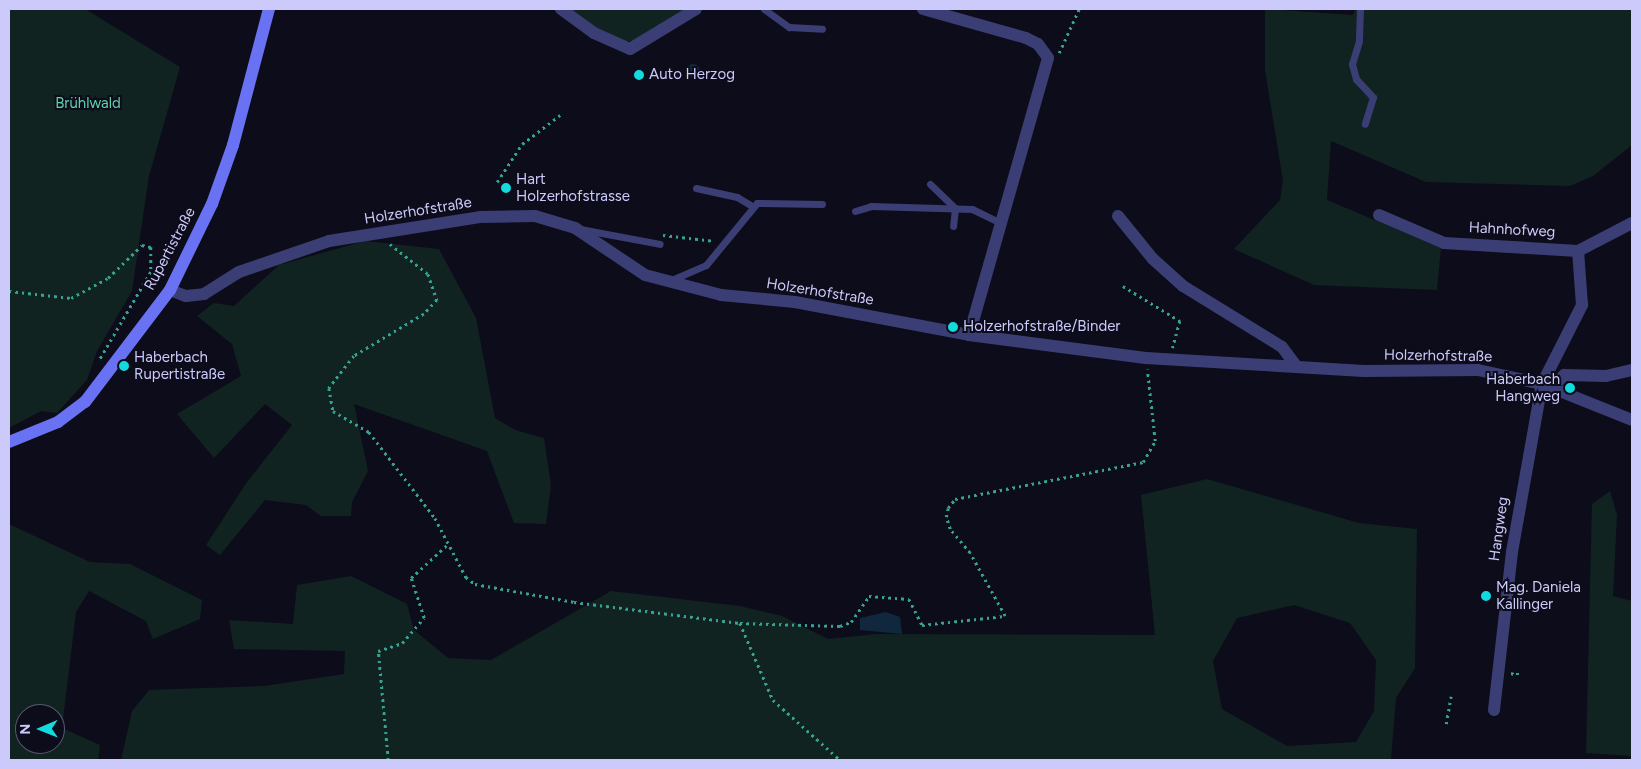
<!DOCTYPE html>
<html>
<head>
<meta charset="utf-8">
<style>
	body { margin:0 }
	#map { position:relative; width:1641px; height:769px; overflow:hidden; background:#0d0c1a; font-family:Figtree,sans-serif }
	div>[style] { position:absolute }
	.green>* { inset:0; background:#102321 }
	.water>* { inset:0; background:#11273e }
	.round { border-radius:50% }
	.path>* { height:2.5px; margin-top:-1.25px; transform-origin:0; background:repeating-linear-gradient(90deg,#36a291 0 2.5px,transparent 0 6.5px) }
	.service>* { height:7px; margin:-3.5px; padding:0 3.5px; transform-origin:3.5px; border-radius:3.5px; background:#3b3e75 }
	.minor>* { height:12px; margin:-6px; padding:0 6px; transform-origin:6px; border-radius:6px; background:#3b3e75 }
	.secondary>* { height:12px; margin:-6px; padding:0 6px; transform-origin:6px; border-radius:6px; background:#6972f2 }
	.dots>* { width:14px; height:14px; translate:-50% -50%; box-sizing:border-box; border:2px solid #0d0c1a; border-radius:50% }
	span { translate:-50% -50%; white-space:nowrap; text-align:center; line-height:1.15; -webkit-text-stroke:4px #0d0c1a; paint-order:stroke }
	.poi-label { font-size:15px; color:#cbcafa }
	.left { translate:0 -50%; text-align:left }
	.right { translate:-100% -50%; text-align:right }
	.park-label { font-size:15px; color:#5ed2ab }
	.street-label { font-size:15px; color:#cbcafa }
	.frame { position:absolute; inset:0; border:10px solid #cbcafa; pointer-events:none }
	.north { position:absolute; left:15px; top:704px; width:50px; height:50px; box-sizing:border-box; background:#0d0c1a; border:1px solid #595874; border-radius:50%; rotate:269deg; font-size:14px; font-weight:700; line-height:20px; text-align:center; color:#cbcafa }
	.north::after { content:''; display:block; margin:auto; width:18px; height:22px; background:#13dbdd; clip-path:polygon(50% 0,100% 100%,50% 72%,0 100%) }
</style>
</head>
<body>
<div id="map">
	<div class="green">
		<div style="clip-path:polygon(9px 9px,85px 9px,180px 67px,149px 176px,132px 291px,97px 351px,87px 380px,57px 413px,41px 411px,9px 428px)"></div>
		<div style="clip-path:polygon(566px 9px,689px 9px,636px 41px,622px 41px,603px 36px)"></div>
		<div style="clip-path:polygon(1265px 9px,1353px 15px,1355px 9px,1632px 9px,1632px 145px,1593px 176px,1570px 186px,1426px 182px,1331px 141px,1327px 200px,1441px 248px,1437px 290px,1314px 285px,1234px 249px,1280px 200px,1283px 181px,1265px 70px)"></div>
		<div style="clip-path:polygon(365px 241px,439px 249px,476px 318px,495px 418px,515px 430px,544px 438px,551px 485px,546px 524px,514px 523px,487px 451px,354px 404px,368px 471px,352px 502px,351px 516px,321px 516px,306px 505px,265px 500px,220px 555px,206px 545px,247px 482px,292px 425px,265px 404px,214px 458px,177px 414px,241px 376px,232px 344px,197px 316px,214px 303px,234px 306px,279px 265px)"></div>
		<div style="clip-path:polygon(evenodd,1207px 479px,1359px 523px,1417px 529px,1415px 668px,1396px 698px,1391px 760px,121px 760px,132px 711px,149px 690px,264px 686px,344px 674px,345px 651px,234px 649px,229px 620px,293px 624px,297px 585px,351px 576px,407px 604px,414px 630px,448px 658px,491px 660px,611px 591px,740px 606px,782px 616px,828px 639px,876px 634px,1155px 635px,1141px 495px,1207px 479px,1294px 605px,1350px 623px,1376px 660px,1374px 711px,1356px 742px,1287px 746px,1222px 709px,1213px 661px,1237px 618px,1294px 605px)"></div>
		<div style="clip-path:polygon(1610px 491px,1617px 515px,1613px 596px,1632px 601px,1632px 756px,1586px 753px,1592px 504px)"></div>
		<div style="clip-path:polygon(evenodd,9px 524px,90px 562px,130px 564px,202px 600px,200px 619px,153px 639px,146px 621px,89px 591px,76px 612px,62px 728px,100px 745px,98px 760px,9px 760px,9px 524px,25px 714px,55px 714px,55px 744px,25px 744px,25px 714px)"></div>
	</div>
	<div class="water">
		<div class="round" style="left:686px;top:64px;width:14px;height:14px"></div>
		<div style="clip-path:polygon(886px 612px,900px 617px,902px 634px,860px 630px,860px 618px)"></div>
	</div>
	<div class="path">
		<div style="left:1059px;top:53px;width:48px;rotate:-65.6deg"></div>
		<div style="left:497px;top:182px;width:45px;rotate:-56.7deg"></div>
		<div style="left:522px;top:144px;width:48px;rotate:-37.3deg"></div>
		<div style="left:663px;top:235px;width:52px;rotate:6.6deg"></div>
		<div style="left:390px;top:244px;width:48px;rotate:38.3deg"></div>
		<div style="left:428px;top:274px;width:28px;rotate:71deg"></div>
		<div style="left:437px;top:300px;width:19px;rotate:133deg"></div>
		<div style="left:424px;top:314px;width:82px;rotate:149deg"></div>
		<div style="left:354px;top:356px;width:41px;rotate:128deg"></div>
		<div style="left:329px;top:388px;width:23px;rotate:80deg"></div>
		<div style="left:333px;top:411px;width:42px;rotate:30.3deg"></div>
		<div style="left:369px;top:432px;width:108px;rotate:52.5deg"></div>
		<div style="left:435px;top:518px;width:67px;rotate:62.3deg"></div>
		<div style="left:466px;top:577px;width:11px;rotate:38deg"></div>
		<div style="left:475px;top:584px;width:101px;rotate:10.3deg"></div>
		<div style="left:574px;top:602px;width:167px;rotate:7.2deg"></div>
		<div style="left:740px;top:623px;width:100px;rotate:1.7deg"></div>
		<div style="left:840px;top:626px;width:12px;rotate:-20deg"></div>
		<div style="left:851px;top:622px;width:32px;rotate:-55deg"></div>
		<div style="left:869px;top:596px;width:40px;rotate:4.3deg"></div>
		<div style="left:909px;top:599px;width:29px;rotate:63deg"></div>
		<div style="left:922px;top:625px;width:83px;rotate:-6.2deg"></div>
		<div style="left:1005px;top:616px;width:72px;rotate:-119.1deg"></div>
		<div style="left:970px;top:553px;width:31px;rotate:-130deg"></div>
		<div style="left:950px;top:529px;width:13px;rotate:-108deg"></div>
		<div style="left:946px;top:517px;width:9px;rotate:-77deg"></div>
		<div style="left:948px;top:508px;width:11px;rotate:-52deg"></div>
		<div style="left:955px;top:499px;width:192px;rotate:-11.1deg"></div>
		<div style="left:1143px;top:462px;width:24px;rotate:-60deg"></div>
		<div style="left:1155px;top:441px;width:72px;rotate:-96.3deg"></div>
		<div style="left:1123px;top:286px;width:67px;rotate:31.6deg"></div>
		<div style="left:1180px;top:321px;width:28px;rotate:105deg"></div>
		<div style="left:9px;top:291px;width:62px;rotate:6.4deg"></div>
		<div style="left:71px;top:298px;width:42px;rotate:-28.4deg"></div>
		<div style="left:108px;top:278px;width:47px;rotate:-44.1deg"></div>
		<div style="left:142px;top:245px;width:9px;rotate:13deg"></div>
		<div style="left:151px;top:247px;width:25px;rotate:90deg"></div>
		<div style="left:151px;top:272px;width:103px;rotate:120.3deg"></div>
		<div style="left:740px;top:623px;width:84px;rotate:66.8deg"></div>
		<div style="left:773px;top:700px;width:90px;rotate:41.8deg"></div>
		<div style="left:1511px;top:673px;width:6px;rotate:18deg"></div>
		<div style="left:1517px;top:675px;width:6px;rotate:-81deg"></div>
		<div style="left:1446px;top:724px;width:28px;rotate:-80deg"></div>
		<div style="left:388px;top:760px;width:109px;rotate:-95.2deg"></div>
		<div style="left:378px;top:651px;width:25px;rotate:-18deg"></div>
		<div style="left:402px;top:643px;width:33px;rotate:-49deg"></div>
		<div style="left:424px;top:618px;width:42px;rotate:-108deg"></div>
		<div style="left:411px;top:578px;width:52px;rotate:-42.6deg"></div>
	</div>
	<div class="service">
		<div style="left:764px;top:9px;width:31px;rotate:36deg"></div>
		<div style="left:789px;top:27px;width:33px;rotate:3deg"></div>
		<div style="left:1360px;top:9px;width:32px;rotate:92deg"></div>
		<div style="left:1359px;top:41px;width:24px;rotate:107deg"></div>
		<div style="left:1352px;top:64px;width:16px;rotate:75deg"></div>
		<div style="left:1356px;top:79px;width:25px;rotate:47deg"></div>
		<div style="left:1373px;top:97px;width:28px;rotate:107deg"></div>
		<div style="left:930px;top:184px;width:35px;rotate:44deg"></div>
		<div style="left:955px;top:208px;width:18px;rotate:96deg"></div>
		<div style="left:696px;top:188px;width:42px;rotate:12.4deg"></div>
		<div style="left:737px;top:197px;width:17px;rotate:31deg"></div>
		<div style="left:855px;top:211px;width:17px;rotate:-17deg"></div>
		<div style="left:871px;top:206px;width:101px;rotate:1.7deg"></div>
		<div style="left:972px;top:209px;width:30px;rotate:26deg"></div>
		<div style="left:580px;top:229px;width:81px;rotate:10.6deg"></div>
		<div style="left:669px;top:281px;width:40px;rotate:-23.4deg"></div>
		<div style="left:706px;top:265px;width:80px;rotate:-50.6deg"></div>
		<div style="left:757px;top:203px;width:65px;rotate:0.9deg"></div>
	</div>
	<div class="minor">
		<div style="left:561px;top:9px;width:41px;rotate:36deg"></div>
		<div style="left:594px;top:33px;width:39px;rotate:24deg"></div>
		<div style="left:630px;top:49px;width:77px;rotate:-31.2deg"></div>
		<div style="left:923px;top:9px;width:107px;rotate:15.7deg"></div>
		<div style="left:1026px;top:38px;width:13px;rotate:27deg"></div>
		<div style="left:1038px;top:44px;width:17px;rotate:54deg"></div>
		<div style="left:1048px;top:58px;width:288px;rotate:105.9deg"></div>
		<div style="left:1379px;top:215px;width:71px;rotate:23.3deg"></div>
		<div style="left:1444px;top:243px;width:134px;rotate:3.4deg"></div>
		<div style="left:1118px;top:216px;width:55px;rotate:50.9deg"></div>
		<div style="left:1153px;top:259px;width:40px;rotate:42deg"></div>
		<div style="left:1183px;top:286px;width:116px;rotate:31.6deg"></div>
		<div style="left:1282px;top:347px;width:21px;rotate:53deg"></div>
		<div style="left:170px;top:290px;width:17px;rotate:21deg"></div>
		<div style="left:186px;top:296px;width:18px;rotate:-6deg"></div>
		<div style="left:204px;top:294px;width:41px;rotate:-32.2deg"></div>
		<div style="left:239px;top:272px;width:95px;rotate:-19deg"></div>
		<div style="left:329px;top:241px;width:154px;rotate:-9deg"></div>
		<div style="left:481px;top:217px;width:54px;rotate:-1.1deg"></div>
		<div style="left:535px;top:216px;width:42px;rotate:16.7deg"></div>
		<div style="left:575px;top:228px;width:84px;rotate:33.9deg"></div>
		<div style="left:645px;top:275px;width:79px;rotate:14.7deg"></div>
		<div style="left:721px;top:295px;width:74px;rotate:5.4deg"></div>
		<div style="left:795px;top:302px;width:177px;rotate:10.7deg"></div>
		<div style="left:969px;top:335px;width:178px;rotate:7.4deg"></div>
		<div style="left:1146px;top:358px;width:218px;rotate:3.4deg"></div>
		<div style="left:1364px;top:371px;width:114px;rotate:-0.5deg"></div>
		<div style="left:1478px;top:370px;width:66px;rotate:12.3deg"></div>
		<div style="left:1542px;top:384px;width:97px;rotate:21.8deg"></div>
		<div style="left:1552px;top:388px;width:18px;rotate:-47deg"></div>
		<div style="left:1564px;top:375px;width:42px;rotate:1.4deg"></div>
		<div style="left:1606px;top:376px;width:27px;rotate:-13deg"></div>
		<div style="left:1494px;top:710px;width:159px;rotate:-83.5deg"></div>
		<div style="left:1512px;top:552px;width:171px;rotate:-79.9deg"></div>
		<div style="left:1542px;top:384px;width:89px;rotate:-63.1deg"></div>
		<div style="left:1582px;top:305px;width:54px;rotate:-94.2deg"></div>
		<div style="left:1578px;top:251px;width:61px;rotate:-27.4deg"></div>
	</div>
	<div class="secondary">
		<div style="left:9px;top:442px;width:53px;rotate:-22.2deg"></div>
		<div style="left:58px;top:422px;width:34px;rotate:-37deg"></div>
		<div style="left:85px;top:402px;width:141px;rotate:-52.8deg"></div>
		<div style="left:170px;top:290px;width:96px;rotate:-64deg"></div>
		<div style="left:212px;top:204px;width:63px;rotate:-70.4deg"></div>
		<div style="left:233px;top:145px;width:141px;rotate:-75.2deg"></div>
	</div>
	<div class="dots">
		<div style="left:639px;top:75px;background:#13dbdd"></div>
		<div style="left:506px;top:188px;background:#13dbdd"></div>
		<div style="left:953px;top:327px;background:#13dbdd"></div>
		<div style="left:124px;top:366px;background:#13dbdd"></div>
		<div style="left:1570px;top:388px;background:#13dbdd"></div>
		<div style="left:1486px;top:596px;background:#13dbdd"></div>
	</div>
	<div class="poi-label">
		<span class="left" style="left:649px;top:75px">Auto Herzog</span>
		<span class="left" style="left:516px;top:188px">Hart<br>Holzerhofstrasse</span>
		<span class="left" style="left:963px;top:327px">Holzerhofstraße/Binder</span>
		<span class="left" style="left:134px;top:366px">Haberbach<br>Rupertistraße</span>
		<span class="right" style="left:1560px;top:388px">Haberbach<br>Hangweg</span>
		<span class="left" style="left:1496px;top:596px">Mag. Daniela<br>Kallinger</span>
	</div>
	<div class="park-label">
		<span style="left:88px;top:104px">Brühlwald</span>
	</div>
	<div class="street-label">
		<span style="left:418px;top:211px;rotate:-9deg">Holzerhofstraße</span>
		<span style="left:1512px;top:230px;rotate:3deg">Hahnhofweg</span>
		<span style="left:170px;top:249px;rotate:-62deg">Rupertistraße</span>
		<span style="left:820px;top:292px;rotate:9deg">Holzerhofstraße</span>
		<span style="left:1438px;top:356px;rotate:1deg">Holzerhofstraße</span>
		<span style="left:1499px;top:529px;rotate:-82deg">Hangweg</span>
	</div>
	<div class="frame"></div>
	<div class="north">N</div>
</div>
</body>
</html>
